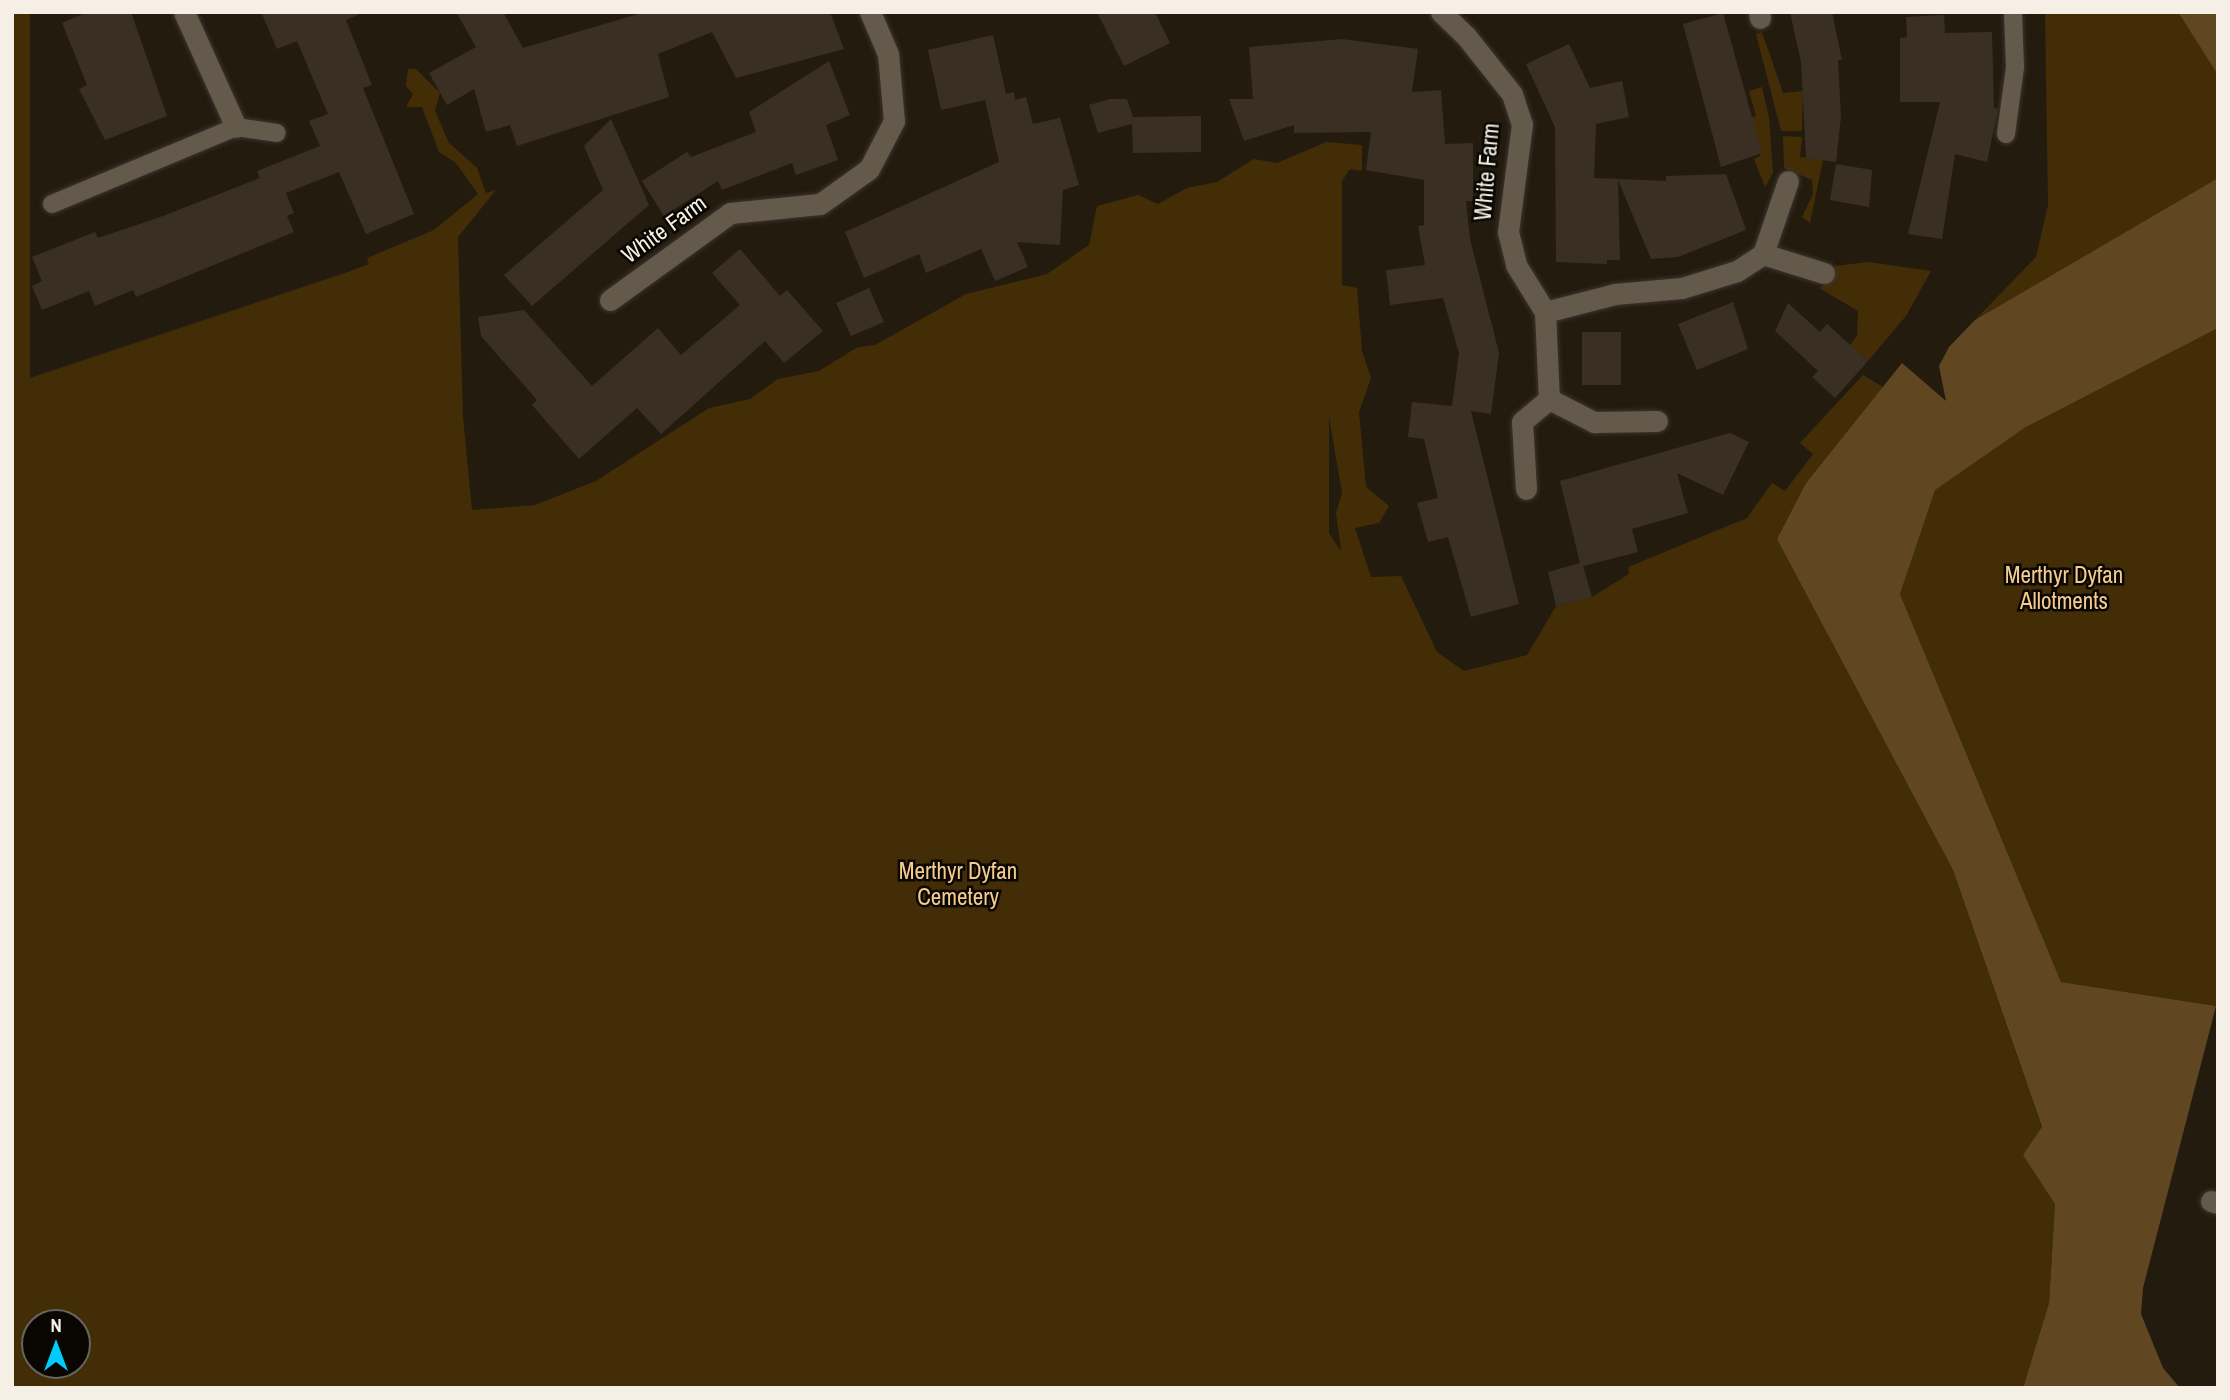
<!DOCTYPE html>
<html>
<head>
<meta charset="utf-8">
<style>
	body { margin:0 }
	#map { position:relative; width:2230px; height:1400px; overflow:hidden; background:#241b0f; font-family:"Archivo Narrow",sans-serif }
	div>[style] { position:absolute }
	.green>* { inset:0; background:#432d07 }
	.forest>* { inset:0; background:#604722 }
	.building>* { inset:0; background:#393023 }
	.roads { filter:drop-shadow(0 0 2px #3b352e) drop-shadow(0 0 2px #3b352e) }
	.lane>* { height:18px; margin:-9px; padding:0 9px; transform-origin:9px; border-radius:9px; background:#645a4c }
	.street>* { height:21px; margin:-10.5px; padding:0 10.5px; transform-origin:10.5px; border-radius:10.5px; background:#645a4c }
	span { translate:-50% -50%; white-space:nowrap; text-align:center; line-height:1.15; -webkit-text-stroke:5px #0a0703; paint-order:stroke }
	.street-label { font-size:23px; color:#f5efe6 }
	.park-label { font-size:23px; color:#f6cb8e }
	.frame { position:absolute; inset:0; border:14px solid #f5efe6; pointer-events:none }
	.north { position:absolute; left:21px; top:1309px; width:70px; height:70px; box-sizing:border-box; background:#0a0703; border:2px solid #68645e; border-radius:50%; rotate:0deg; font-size:19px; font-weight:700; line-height:28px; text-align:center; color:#f5efe6 }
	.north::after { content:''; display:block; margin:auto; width:24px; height:32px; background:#03cbf9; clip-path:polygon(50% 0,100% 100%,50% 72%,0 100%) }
</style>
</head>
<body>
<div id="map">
	<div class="green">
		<div style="clip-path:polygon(evenodd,12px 12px,30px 12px,30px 378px,342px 274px,369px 264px,367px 258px,434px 230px,478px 194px,456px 163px,439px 152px,422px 107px,406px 107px,413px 94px,406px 86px,408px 69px,416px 69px,440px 93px,435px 111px,449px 143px,477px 168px,486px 193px,496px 190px,458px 237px,463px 417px,472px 510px,535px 505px,596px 481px,709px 408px,750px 399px,778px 379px,819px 371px,858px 347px,875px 345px,966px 294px,1047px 274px,1089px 245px,1097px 206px,1138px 195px,1158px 204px,1187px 188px,1217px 182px,1254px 159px,1277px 163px,1326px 142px,1362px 145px,1362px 171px,1350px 169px,1342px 181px,1342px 285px,1357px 288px,1362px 351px,1371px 378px,1359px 412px,1366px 487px,1389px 506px,1379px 523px,1355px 528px,1371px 577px,1401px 576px,1437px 652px,1464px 671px,1527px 655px,1556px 606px,1592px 597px,1629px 574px,1628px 567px,1747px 518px,1772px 483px,1785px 491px,1813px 454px,1800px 443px,1863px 375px,1883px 387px,1806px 483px,1777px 539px,1953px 870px,2042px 1128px,2024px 1155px,2055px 1204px,2049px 1303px,2023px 1388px,12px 1388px,12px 12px,1329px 417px,1342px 493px,1336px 513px,1341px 551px,1329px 533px,1329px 417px,12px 12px,35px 1323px,77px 1323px,77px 1365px,35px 1365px,35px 1323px)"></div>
		<div style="clip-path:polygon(2045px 12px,2178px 12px,2218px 75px,2218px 178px,1975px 320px,2036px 257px,2048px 205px)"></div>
		<div style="clip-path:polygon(1762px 32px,1783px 93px,1803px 91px,1802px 131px,1781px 131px,1756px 34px)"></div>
		<div style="clip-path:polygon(1762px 87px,1769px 117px,1773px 173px,1765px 187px,1754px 159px,1760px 156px,1748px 118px,1756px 116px,1749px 91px)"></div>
		<div style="clip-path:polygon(1783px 136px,1802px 137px,1800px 157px,1823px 160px,1810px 223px,1802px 217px,1813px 194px,1812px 180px,1784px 168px)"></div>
		<div style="clip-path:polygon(1868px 262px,1931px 271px,1906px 316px,1868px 361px,1850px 345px,1857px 336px,1858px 311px,1819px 288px,1831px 281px,1835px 266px)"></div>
		<div style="clip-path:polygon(2218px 328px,2218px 999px,2216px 1006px,2061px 982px,1900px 594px,1934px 490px,2026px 427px)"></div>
	</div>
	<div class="forest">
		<div style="clip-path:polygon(2178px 12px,2218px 12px,2218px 75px)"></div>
		<div style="clip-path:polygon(2218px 178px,2218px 328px,2026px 427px,1935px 490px,1900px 594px,2061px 982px,2216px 1006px,2143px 1288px,2141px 1314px,2163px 1368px,2180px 1388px,2023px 1388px,2049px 1303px,2055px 1204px,2023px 1155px,2042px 1127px,1953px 870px,1777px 539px,1806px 483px,1902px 363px,1946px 401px,1939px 366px,1949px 347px,1975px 320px)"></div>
	</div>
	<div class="building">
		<div style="clip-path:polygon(87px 12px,131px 12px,167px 116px,105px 140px,79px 89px,87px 85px,62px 23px)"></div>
		<div style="clip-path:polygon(261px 12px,364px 12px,346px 20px,372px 85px,363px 88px,414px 214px,366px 234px,339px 172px,286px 193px,294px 213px,287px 216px,294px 232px,136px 297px,133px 290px,95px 306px,89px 291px,42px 310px,32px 286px,42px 281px,32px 257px,95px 232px,98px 238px,163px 216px,260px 178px,257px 171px,320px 146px,309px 121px,328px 114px,297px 41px,277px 49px)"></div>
		<div style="clip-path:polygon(456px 12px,503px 12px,523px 48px,645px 12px,830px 12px,844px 49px,736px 78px,712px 32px,658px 54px,669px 97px,517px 146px,510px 125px,486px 132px,474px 89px,447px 105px,429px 73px,476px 47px)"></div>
		<div style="clip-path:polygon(1097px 12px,1155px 12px,1170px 43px,1124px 66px)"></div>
		<div style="clip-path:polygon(1790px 12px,1832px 12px,1842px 60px,1838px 60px,1841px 117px,1836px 162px,1806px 158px,1801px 62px)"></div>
		<div style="clip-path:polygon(1723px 13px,1762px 153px,1721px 167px,1683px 24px)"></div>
		<div style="clip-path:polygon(1944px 15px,1945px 33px,1992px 32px,1994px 108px,1998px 109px,1987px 162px,1955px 154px,1942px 239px,1908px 234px,1940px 102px,1900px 102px,1900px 38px,1907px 37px,1906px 17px)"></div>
		<div style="clip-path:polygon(993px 35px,1006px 94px,1014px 92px,1015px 100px,1026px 97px,1033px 124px,1060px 118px,1079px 185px,1063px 190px,1060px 245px,1017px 242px,1028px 267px,995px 281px,981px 249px,926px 273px,919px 254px,864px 278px,845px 232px,999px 162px,985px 100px,941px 110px,928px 50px)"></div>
		<div style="clip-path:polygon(1342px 39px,1418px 49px,1412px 92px,1441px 90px,1445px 144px,1473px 143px,1473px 201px,1466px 201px,1470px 239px,1499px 353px,1491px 414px,1471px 411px,1519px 604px,1471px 617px,1448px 537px,1428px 542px,1417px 503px,1438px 498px,1424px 439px,1408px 437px,1412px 402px,1452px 406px,1459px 353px,1443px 298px,1390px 305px,1386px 270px,1425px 265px,1418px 226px,1424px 225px,1424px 180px,1366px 170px,1371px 132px,1294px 133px,1294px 125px,1244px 141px,1229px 99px,1253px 99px,1249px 47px)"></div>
		<div style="clip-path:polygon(1569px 44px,1590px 88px,1622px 81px,1629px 117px,1596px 124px,1594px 178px,1666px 181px,1666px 176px,1726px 174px,1746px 230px,1678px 257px,1651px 259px,1618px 180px,1620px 260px,1607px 260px,1607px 264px,1556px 262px,1555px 127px,1526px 64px)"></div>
		<div style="clip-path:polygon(829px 61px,850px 115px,826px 125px,838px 160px,796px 175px,792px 163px,722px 190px,718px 181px,664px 216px,642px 181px,687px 152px,691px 157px,756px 132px,749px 112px)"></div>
		<div style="clip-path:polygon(1110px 99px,1127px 99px,1133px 117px,1201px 116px,1201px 152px,1133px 153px,1132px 124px,1098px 133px,1089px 105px)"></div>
		<div style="clip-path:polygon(611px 119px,649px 205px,532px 306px,504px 275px,603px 190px,584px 146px)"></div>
		<div style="clip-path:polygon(1836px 164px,1872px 170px,1869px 207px,1830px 200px)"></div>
		<div style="clip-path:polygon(740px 249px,780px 296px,787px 290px,823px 331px,784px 363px,765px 341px,661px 434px,637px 408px,579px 459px,532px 405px,537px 400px,481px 336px,478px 317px,524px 310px,592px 386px,658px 328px,681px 355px,740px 305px,712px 273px)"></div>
		<div style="clip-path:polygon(869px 288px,884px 322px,851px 336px,836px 303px)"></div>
		<div style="clip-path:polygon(1733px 302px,1748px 349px,1697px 370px,1678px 324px)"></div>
		<div style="clip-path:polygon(1788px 303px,1820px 332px,1827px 324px,1868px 361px,1835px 398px,1812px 377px,1818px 371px,1775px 331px)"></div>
		<div style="clip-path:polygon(1582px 332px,1621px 332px,1621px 385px,1582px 385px)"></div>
		<div style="clip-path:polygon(1730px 433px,1749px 442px,1723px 495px,1677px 473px,1688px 513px,1632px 529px,1638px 552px,1583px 566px,1592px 597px,1556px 606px,1548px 572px,1580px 563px,1560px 481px)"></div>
	</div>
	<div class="roads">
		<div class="lane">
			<div style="left:2006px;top:134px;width:68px;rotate:-82.3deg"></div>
			<div style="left:2015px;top:67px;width:55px;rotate:-92.1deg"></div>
			<div style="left:52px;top:204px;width:199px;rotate:-22.7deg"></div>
			<div style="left:236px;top:127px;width:41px;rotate:8.3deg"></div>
		</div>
		<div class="street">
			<div style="left:184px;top:12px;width:126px;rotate:65.7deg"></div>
			<div style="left:1441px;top:12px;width:35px;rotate:44deg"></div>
			<div style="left:1466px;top:36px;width:74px;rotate:51.6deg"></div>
			<div style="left:1512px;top:94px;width:32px;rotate:72deg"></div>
			<div style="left:1522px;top:124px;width:109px;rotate:97.4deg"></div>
			<div style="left:1508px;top:232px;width:34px;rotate:76deg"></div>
			<div style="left:1516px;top:265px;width:55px;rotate:58.3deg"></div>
			<div style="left:1545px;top:312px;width:87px;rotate:87.4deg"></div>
			<div style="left:1549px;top:399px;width:35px;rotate:140deg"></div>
			<div style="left:1522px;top:422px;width:67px;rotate:86.6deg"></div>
			<div style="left:1759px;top:12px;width:6px;rotate:81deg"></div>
			<div style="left:1763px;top:254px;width:64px;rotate:17.3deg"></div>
			<div style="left:610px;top:300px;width:148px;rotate:-35.9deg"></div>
			<div style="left:730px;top:213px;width:90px;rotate:-5.7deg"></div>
			<div style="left:820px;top:204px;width:60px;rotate:-35.5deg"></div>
			<div style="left:869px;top:169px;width:54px;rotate:-62.5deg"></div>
			<div style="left:894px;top:121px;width:67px;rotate:-95.1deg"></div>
			<div style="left:888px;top:54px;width:46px;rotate:-113.2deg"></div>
			<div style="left:1545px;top:312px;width:72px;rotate:-14.4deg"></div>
			<div style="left:1615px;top:294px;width:67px;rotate:-5.1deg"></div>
			<div style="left:1682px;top:288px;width:58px;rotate:-17.2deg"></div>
			<div style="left:1737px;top:271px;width:31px;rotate:-33deg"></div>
			<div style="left:1763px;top:254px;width:77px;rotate:-71.1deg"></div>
			<div style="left:1549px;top:399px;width:51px;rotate:27.1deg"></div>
			<div style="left:1594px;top:422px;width:63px;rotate:-0.9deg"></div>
			<div style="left:2211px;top:1201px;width:7px;rotate:16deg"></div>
		</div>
	</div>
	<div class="street-label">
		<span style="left:1487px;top:172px;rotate:-85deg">White Farm</span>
		<span style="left:664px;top:229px;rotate:-36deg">White Farm</span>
	</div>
	<div class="park-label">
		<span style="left:2064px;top:588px">Merthyr Dyfan<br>Allotments</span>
		<span style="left:958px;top:884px">Merthyr Dyfan<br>Cemetery</span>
	</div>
	<div class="frame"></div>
	<div class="north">N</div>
</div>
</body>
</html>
